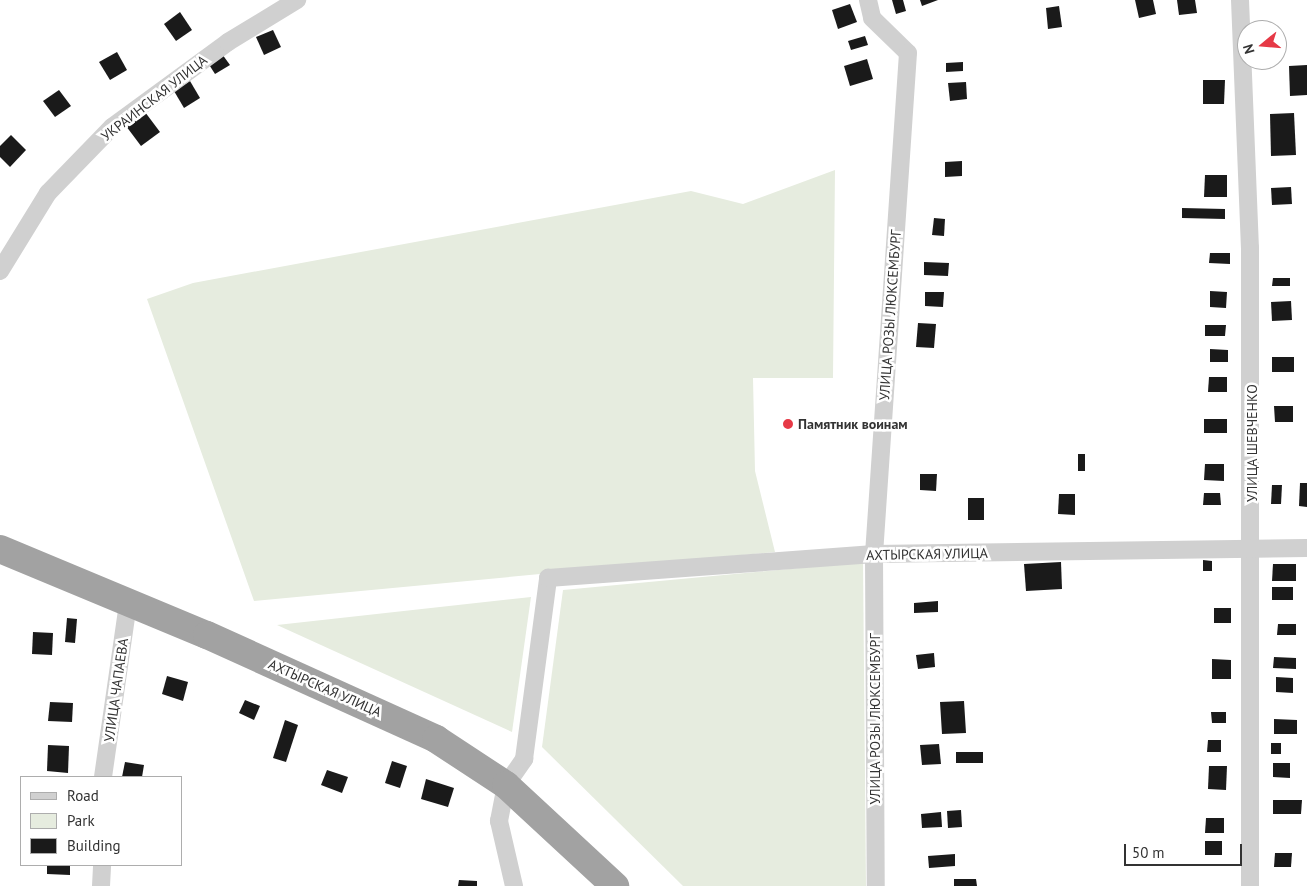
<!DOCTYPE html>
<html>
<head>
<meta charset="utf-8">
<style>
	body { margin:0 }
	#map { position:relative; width:1307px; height:886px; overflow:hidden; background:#fff; font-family:"PT Sans",sans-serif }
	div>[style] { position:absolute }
	.green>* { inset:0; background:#e6ecdf }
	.building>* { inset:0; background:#1a1a1a }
	.minor>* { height:18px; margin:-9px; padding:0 9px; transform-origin:9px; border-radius:9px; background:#d0d0d0 }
	.trunk>* { height:28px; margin:-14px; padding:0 14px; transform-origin:14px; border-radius:14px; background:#a2a2a2 }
	.dots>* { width:14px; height:14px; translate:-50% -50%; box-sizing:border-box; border:2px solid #fff; border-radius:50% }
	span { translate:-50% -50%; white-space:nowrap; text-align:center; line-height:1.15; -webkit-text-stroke:5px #fff; paint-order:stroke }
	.street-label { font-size:14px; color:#333 }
	.poi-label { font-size:14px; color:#333; font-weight:700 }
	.left { translate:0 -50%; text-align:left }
	.legend { position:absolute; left:20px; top:776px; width:162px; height:90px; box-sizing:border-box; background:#fff; border:1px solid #adadad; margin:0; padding:6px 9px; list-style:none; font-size:15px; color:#333 }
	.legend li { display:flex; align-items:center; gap:10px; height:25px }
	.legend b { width:25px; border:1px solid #adadad }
	.north { position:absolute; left:1237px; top:20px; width:50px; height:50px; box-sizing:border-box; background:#fff; border:1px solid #adadad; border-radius:50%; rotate:253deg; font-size:14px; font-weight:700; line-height:20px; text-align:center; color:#333 }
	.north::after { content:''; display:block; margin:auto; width:18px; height:22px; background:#e63946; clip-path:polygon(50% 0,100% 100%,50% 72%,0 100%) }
	.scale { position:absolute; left:1124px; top:844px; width:118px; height:22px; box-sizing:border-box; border:2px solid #333; border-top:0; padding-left:6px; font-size:15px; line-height:18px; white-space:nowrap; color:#333; -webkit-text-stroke:4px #fff; paint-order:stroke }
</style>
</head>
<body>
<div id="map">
	<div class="green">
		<div style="clip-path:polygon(835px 170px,833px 378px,753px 378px,755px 471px,775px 552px,254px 601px,147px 299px,193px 283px,691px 191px,743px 204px)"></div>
		<div style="clip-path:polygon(863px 562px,866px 886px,683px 886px,542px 747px,563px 590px)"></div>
		<div style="clip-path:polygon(531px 597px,512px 732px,277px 625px)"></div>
	</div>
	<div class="building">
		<div style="clip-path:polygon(892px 0,903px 0,906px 11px,896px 14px)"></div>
		<div style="clip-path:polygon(920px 0,938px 0,922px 6px)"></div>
		<div style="clip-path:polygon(1135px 0,1153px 0,1156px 14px,1139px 18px)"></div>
		<div style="clip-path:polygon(1177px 0,1195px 0,1197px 13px,1179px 15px)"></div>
		<div style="clip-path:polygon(850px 4px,857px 22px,838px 29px,832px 10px)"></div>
		<div style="clip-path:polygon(1059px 6px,1062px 27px,1048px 29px,1046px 8px)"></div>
		<div style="clip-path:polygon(180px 12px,192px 30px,176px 41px,164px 24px)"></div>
		<div style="clip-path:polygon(273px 30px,281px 47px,264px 55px,256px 37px)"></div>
		<div style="clip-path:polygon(865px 36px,868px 45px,851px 50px,848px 41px)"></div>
		<div style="clip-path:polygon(117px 52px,127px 70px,110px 80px,99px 62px)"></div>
		<div style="clip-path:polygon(222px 54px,230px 65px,215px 74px,208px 63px)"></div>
		<div style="clip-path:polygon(867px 59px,873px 79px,850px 86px,844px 66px)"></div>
		<div style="clip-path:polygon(963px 62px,963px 71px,946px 72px,946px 63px)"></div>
		<div style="clip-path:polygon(1307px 65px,1307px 95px,1290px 96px,1289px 66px)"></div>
		<div style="clip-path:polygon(1203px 80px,1225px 80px,1224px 104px,1203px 104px)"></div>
		<div style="clip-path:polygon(190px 81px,200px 98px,184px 108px,174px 91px)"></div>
		<div style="clip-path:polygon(966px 82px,967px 99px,950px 101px,948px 83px)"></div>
		<div style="clip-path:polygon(59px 90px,71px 106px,55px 117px,43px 101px)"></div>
		<div style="clip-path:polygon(145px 112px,160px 132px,141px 146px,126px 126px)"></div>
		<div style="clip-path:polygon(1294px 113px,1296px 155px,1271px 156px,1270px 114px)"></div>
		<div style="clip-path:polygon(11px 135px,26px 150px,10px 167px,0 157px,0 146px)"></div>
		<div style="clip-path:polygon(962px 161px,962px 176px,945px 177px,945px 162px)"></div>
		<div style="clip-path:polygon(1205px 175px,1227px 175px,1227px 197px,1204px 197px)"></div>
		<div style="clip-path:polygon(1291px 187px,1292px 204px,1272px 205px,1271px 188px)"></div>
		<div style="clip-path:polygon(1182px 208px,1225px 209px,1225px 219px,1182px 218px)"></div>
		<div style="clip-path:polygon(934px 218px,945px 219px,944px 236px,932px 235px)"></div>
		<div style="clip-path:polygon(1210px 253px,1230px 253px,1230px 264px,1209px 263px)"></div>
		<div style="clip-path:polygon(924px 262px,949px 263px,948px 276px,924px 275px)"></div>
		<div style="clip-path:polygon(1273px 278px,1290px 278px,1290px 286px,1272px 286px)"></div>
		<div style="clip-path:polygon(1210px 291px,1227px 292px,1226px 308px,1210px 307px)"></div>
		<div style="clip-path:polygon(925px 292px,944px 292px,943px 307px,925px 306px)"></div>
		<div style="clip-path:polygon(1291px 301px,1292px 320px,1272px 321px,1271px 302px)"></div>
		<div style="clip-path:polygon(918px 323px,936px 324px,934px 348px,916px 347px)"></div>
		<div style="clip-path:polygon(1205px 325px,1226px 325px,1225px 336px,1205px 336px)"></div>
		<div style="clip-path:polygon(1210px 349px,1228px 350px,1228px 362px,1210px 362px)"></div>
		<div style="clip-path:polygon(1272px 357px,1294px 357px,1294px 372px,1272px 372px)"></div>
		<div style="clip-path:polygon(1209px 377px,1227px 377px,1227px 392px,1208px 392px)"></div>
		<div style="clip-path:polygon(1274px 406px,1293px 406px,1293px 422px,1275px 422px)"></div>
		<div style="clip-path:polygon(1204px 419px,1227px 419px,1227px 433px,1204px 433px)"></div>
		<div style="clip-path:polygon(1078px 454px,1085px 454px,1085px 471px,1078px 471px)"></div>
		<div style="clip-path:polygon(1205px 464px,1224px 464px,1224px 481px,1204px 480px)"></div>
		<div style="clip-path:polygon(920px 474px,937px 474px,936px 491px,920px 490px)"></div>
		<div style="clip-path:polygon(1300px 483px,1307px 483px,1307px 507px,1299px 506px)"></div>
		<div style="clip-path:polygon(1272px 485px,1282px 485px,1281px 504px,1271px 504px)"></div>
		<div style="clip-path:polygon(1204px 493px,1220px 493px,1221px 505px,1203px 505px)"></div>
		<div style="clip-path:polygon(1059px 494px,1075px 494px,1075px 515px,1058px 514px)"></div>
		<div style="clip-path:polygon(968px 498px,984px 498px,984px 520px,968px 520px)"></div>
		<div style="clip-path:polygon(1203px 560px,1212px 561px,1212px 571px,1203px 571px)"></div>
		<div style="clip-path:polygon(1061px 562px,1062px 589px,1026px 591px,1024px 564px)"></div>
		<div style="clip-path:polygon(1273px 564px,1296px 564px,1296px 581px,1272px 581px)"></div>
		<div style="clip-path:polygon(1272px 587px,1293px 587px,1293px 600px,1272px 600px)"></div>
		<div style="clip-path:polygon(938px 601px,938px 612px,914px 613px,914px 603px)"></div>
		<div style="clip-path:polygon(1214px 608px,1231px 608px,1231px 623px,1214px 623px)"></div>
		<div style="clip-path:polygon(67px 618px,77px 619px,75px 643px,65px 642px)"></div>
		<div style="clip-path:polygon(1278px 624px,1296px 624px,1296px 635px,1277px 635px)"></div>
		<div style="clip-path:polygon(33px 632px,53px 633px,52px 655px,32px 654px)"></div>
		<div style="clip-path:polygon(934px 653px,935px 667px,918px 669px,916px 655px)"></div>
		<div style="clip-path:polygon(1274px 657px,1296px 658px,1296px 669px,1273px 668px)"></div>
		<div style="clip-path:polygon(1212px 659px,1231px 660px,1231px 679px,1212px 679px)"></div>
		<div style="clip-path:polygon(167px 676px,188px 682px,183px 701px,162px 694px)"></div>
		<div style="clip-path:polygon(1276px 677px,1293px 678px,1293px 693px,1276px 692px)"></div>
		<div style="clip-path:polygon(245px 700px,260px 706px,254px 720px,239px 713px)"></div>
		<div style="clip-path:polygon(964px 701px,966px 733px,942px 734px,940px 702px)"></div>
		<div style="clip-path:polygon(50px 702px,73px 703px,72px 722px,48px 721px)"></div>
		<div style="clip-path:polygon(1211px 712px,1226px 712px,1226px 723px,1212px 723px)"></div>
		<div style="clip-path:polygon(1274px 719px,1297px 720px,1297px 734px,1274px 734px)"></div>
		<div style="clip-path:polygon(285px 720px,298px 725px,286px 762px,273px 758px)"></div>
		<div style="clip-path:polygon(1208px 740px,1221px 740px,1221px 752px,1207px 752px)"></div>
		<div style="clip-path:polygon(1271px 743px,1281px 743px,1281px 754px,1271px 754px)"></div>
		<div style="clip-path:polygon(939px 744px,941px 764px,922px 765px,920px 745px)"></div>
		<div style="clip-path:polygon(48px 745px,69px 746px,68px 773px,47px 771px)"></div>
		<div style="clip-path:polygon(956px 752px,983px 752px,983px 763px,956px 763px)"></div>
		<div style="clip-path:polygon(392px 761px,407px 766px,400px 788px,385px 783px)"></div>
		<div style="clip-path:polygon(125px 762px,144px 765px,142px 777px,122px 777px)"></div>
		<div style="clip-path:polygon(1273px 763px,1290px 763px,1290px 778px,1273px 777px)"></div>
		<div style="clip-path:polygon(1209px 766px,1227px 766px,1226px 790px,1208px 789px)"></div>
		<div style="clip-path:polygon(327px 770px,348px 777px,342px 793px,321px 785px)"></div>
		<div style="clip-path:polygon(426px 779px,454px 788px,448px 807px,421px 799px)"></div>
		<div style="clip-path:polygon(1273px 800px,1302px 800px,1301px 814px,1273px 814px)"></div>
		<div style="clip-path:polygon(961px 810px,962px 827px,948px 828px,947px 811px)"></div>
		<div style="clip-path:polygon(941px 812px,942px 827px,922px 828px,921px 814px)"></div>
		<div style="clip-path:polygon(1206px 818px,1224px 818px,1224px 833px,1205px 833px)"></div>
		<div style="clip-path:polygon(1205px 841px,1222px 841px,1222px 855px,1205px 855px)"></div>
		<div style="clip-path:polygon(1275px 853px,1292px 853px,1291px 867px,1274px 867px)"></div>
		<div style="clip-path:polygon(955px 854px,955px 866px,929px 868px,928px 856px)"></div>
		<div style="clip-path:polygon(47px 865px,70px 865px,70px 875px,47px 874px)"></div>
		<div style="clip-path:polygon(954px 879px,976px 879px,977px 886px,954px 886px)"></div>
		<div style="clip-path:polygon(459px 880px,477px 881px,477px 886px,458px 886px)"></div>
	</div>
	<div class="minor">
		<div style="left:868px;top:0;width:18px;rotate:77deg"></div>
		<div style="left:872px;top:18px;width:50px;rotate:44.2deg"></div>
		<div style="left:908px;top:53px;width:502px;rotate:93.88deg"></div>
		<div style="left:874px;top:554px;width:332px;rotate:89.7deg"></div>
		<div style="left:1240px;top:0;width:248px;rotate:87.7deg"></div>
		<div style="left:1250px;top:248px;width:638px;rotate:90deg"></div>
		<div style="left:0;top:271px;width:92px;rotate:-58.4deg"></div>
		<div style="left:48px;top:193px;width:92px;rotate:-45.9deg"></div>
		<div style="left:112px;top:127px;width:144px;rotate:-36.2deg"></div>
		<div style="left:228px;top:42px;width:81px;rotate:-31.3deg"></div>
		<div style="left:103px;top:777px;width:176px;rotate:-81.8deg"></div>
		<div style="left:101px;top:886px;width:21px;rotate:-87deg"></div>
		<div style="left:514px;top:886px;width:67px;rotate:-103deg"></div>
		<div style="left:499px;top:821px;width:37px;rotate:-79deg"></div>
		<div style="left:506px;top:785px;width:32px;rotate:-55deg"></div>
		<div style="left:524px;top:759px;width:183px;rotate:-82.4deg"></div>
		<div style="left:548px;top:578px;width:327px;rotate:-4.2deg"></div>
		<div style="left:874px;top:554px;width:433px;rotate:-0.8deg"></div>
	</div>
	<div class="trunk">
		<div style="left:0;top:549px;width:224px;rotate:22.6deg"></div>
		<div style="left:207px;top:635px;width:252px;rotate:24.4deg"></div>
		<div style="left:436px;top:739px;width:84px;rotate:33.3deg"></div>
		<div style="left:506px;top:785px;width:149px;rotate:42.8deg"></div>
	</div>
	<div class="dots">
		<div style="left:788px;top:424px;background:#e63946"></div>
	</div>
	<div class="street-label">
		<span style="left:154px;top:98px;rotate:-38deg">УКРАИНСКАЯ УЛИЦА</span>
		<span style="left:890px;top:315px;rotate:-86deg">УЛИЦА РОЗЫ ЛЮКСЕМБУРГ</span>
		<span style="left:1252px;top:443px;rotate:-90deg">УЛИЦА ШЕВЧЕНКО</span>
		<span style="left:927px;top:554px;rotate:-1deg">АХТЫРСКАЯ УЛИЦА</span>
		<span style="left:325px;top:688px;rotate:24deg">АХТЫРСКАЯ УЛИЦА</span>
		<span style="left:116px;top:690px;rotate:-82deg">УЛИЦА ЧАПАЕВА</span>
		<span style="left:875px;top:719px;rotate:-90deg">УЛИЦА РОЗЫ ЛЮКСЕМБУРГ</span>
	</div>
	<div class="poi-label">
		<span class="left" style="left:798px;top:424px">Памятник воинам</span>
	</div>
	<ul class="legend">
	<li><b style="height:6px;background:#d0d0d0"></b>Road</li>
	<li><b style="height:14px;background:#e6ecdf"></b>Park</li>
	<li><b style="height:14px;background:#1a1a1a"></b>Building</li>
	</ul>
	<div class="north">N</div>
	<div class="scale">50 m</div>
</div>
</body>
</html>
